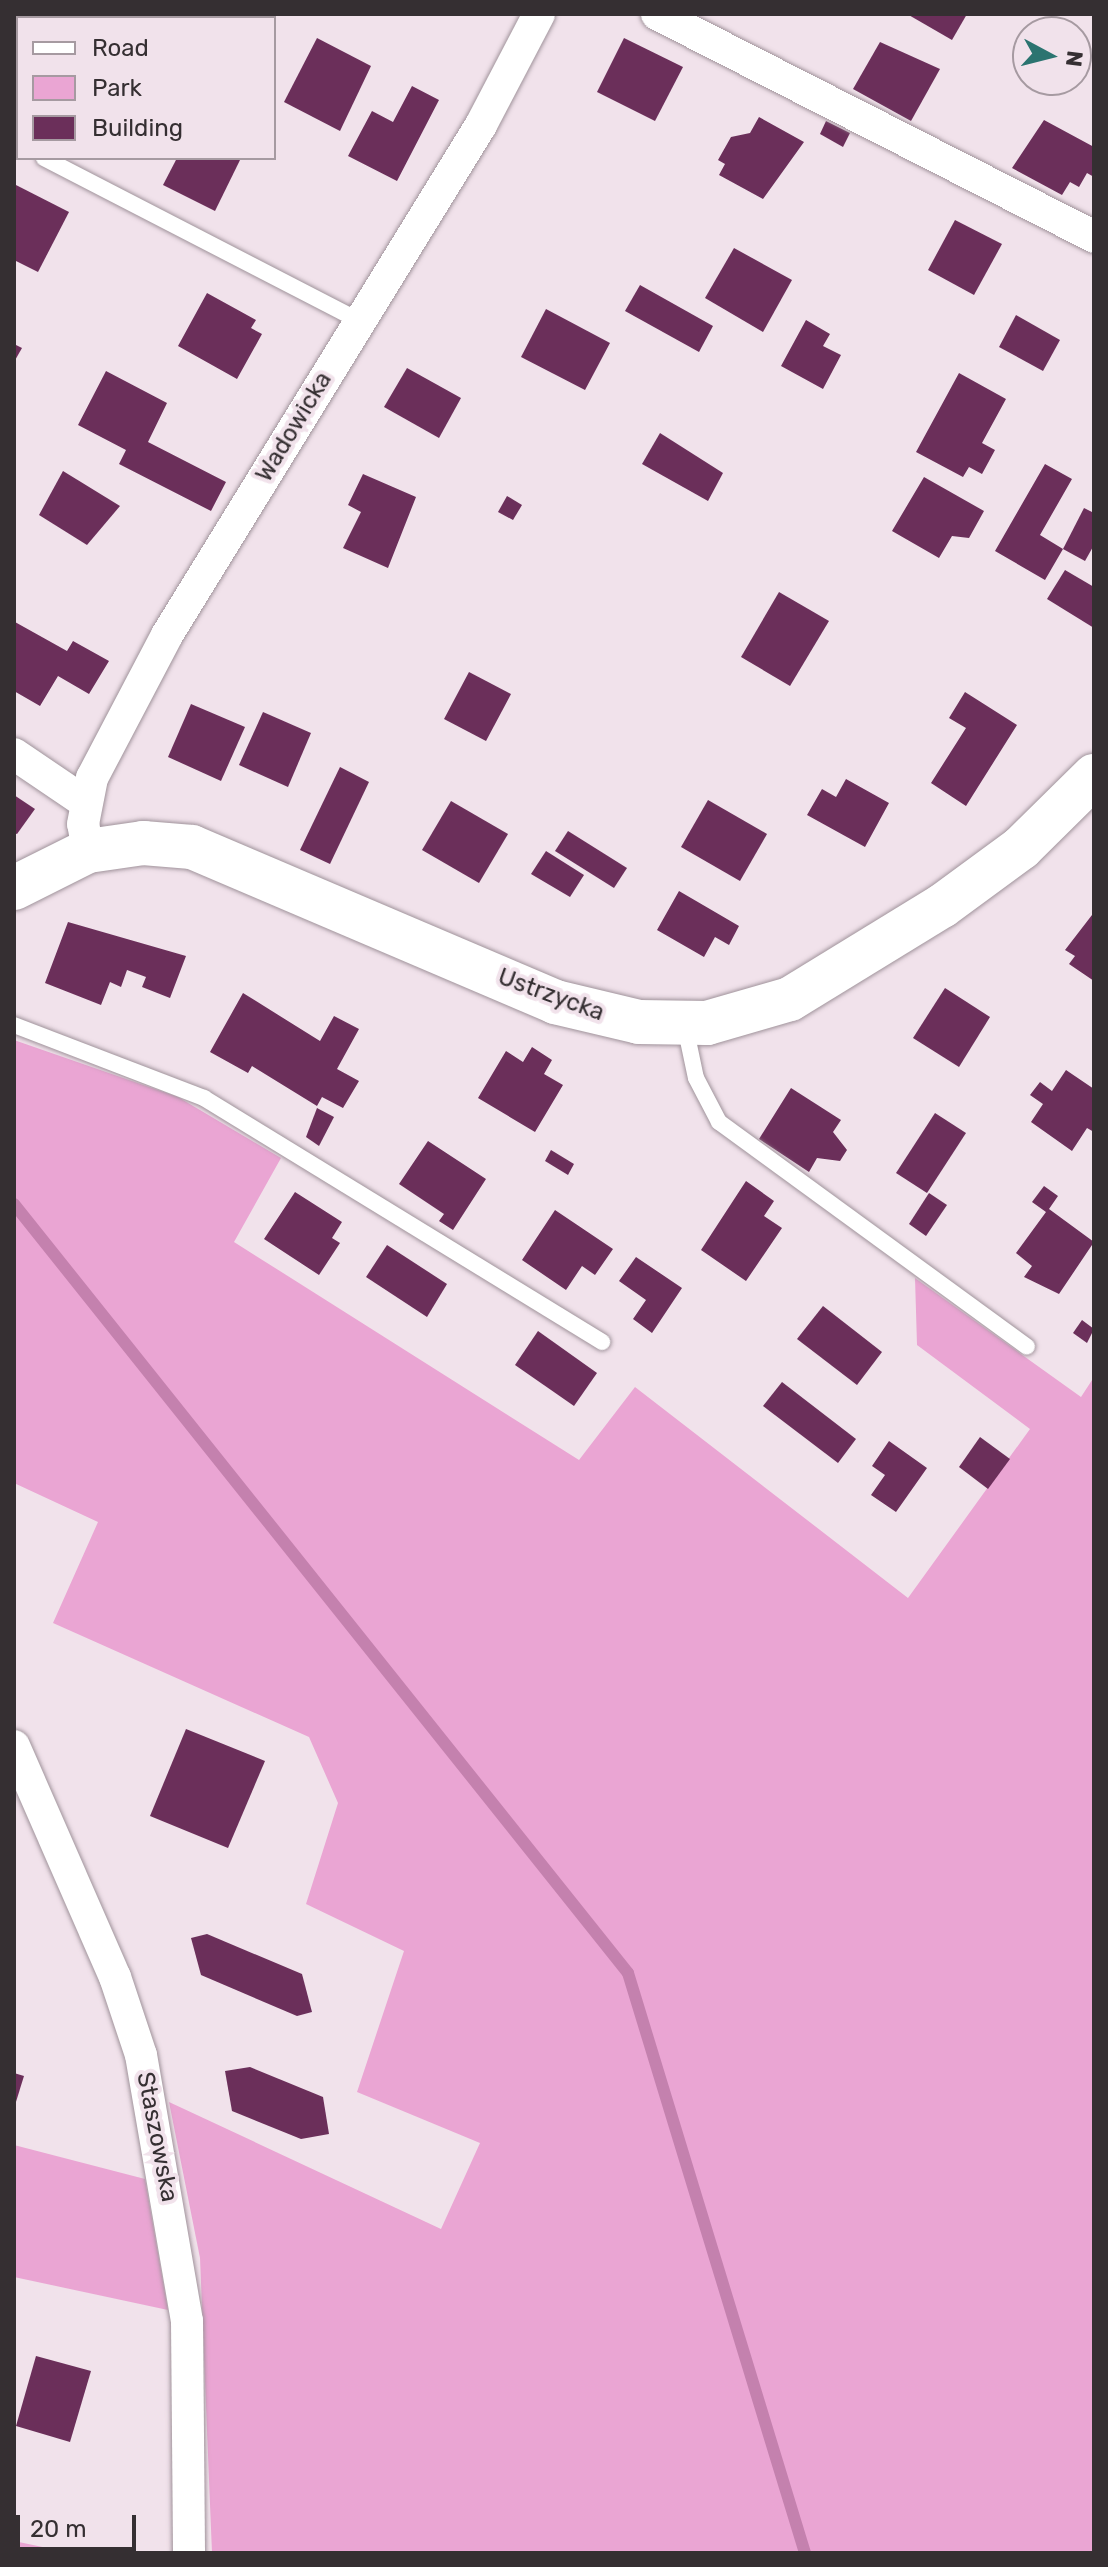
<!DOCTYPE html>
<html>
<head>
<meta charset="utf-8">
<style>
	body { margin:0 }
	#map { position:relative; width:1108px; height:2567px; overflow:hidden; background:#f1e2eb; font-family:Rubik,sans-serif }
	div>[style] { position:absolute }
	.green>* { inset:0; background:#eaa5d3 }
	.stream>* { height:12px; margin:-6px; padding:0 6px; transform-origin:6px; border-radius:6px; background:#c481ae }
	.building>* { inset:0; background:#6b2f5a }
	.roads { filter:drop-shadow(0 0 2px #a0939b) drop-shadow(0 0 2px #a0939b) }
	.lane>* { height:16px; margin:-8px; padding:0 8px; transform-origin:8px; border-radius:8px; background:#fff }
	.street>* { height:32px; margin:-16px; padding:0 16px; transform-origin:16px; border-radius:16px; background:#fff }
	.secondary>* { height:44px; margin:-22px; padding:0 22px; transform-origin:22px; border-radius:22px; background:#fff }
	span { translate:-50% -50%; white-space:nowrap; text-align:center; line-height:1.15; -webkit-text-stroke:8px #f1e2eb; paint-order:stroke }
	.street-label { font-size:24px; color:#352f32 }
	.frame { position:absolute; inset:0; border:16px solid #352f32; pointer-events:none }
	.legend { position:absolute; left:16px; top:16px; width:260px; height:144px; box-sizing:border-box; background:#f1e2eb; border:2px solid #a69aa1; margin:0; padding:10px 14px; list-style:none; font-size:24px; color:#352f32 }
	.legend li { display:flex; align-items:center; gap:16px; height:40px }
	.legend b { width:40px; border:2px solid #a69aa1 }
	.north { position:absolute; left:1012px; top:16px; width:80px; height:80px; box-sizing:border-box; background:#f1e2eb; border:2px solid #a69aa1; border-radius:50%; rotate:97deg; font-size:22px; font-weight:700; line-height:32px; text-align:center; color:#352f32 }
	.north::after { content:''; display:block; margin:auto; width:28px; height:36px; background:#2b7470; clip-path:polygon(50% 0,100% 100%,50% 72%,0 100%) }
	.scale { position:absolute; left:16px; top:2515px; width:120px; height:36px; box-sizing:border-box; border:4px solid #352f32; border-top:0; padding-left:10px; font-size:24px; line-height:28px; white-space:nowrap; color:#352f32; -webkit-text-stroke:6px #f1e2eb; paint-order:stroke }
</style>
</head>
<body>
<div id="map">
	<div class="green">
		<div style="clip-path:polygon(14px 1040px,178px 1097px,281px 1158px,234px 1242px,579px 1460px,635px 1387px,908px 1598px,1030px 1429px,917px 1345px,915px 1278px,1081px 1397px,1094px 1377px,1094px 2553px,212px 2553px,200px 2258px,169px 2102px,441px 2229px,480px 2143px,357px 2092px,404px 1951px,306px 1904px,338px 1803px,309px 1737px,53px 1623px,98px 1522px,14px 1483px)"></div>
		<div style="clip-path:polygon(14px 2145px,145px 2179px,168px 2310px,14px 2277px)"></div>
		<div style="clip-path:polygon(14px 2541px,71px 2553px,14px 2553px)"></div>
	</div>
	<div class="stream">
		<div style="left:14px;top:1204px;width:984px;rotate:51.39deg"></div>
		<div style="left:628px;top:1973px;width:606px;rotate:73.03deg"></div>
	</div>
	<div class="building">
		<div style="clip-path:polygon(907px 14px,967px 14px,952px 40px)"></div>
		<div style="clip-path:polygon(317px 38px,371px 66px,340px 131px,284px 102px)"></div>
		<div style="clip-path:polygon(624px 38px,683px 67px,655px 121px,597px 92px)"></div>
		<div style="clip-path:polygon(880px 42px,940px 69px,911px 121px,853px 89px)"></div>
		<div style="clip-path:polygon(412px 86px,439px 100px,397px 181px,348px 156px,372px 111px,393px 122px)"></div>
		<div style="clip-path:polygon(759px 117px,804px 142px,763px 199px,719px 175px,725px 164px,718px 160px,731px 137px,750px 133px)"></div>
		<div style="clip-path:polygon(1044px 120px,1094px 147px,1094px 177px,1087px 173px,1079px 187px,1070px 182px,1062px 195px,1012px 168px)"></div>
		<div style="clip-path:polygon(826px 121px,850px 133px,843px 147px,820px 134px)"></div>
		<div style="clip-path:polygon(177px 158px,241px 158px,215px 211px,163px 185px)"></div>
		<div style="clip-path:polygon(14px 184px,69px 212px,38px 272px,14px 260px)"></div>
		<div style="clip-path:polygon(955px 220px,1002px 244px,974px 295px,928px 270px)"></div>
		<div style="clip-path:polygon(734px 248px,792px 280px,763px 332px,705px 298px)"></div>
		<div style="clip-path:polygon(640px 285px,713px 326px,699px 352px,625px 311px)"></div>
		<div style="clip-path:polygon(207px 293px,256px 320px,251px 328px,262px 334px,237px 379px,178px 346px)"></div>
		<div style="clip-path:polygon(546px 309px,610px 343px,585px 390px,521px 357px)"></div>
		<div style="clip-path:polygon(1016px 315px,1060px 340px,1043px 371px,999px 347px)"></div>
		<div style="clip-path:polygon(806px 320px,830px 334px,823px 346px,841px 355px,823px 389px,781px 366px)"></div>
		<div style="clip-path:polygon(14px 344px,22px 348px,14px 362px)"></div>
		<div style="clip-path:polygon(407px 368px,461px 398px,439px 438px,384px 407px)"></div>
		<div style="clip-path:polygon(106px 371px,167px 403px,148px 442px,226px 482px,211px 511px,119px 464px,126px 450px,78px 425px)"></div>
		<div style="clip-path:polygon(959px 373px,1006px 399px,982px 443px,995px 450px,982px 474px,969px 467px,963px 477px,916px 452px)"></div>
		<div style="clip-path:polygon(660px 433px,723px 473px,708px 501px,642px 464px)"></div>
		<div style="clip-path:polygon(1045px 464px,1072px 479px,1040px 535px,1063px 549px,1045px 580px,995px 551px)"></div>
		<div style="clip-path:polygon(63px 471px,120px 506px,87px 545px,39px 515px)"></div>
		<div style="clip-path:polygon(363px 474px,416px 497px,388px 568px,343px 548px,361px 512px,348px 505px)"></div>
		<div style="clip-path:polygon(924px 477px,984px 511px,969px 538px,952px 536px,939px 558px,892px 531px)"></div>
		<div style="clip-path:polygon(507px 496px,522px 505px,513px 520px,498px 512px)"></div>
		<div style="clip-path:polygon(1084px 508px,1094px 513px,1094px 545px,1085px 561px,1063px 549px)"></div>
		<div style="clip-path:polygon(1065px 570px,1094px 587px,1094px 628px,1047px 599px)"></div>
		<div style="clip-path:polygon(779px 592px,829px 621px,790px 686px,741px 657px)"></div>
		<div style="clip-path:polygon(15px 622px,67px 651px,73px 641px,109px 661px,89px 694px,58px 676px,40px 706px,14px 691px)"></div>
		<div style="clip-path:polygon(469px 672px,511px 694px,486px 741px,444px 719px)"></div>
		<div style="clip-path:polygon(965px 692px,1017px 725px,966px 806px,931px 783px,966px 728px,949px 718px)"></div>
		<div style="clip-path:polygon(191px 704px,245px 727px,221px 781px,168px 757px)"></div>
		<div style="clip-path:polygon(263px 712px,311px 733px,288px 787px,239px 765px)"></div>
		<div style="clip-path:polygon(340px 767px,369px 782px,330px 864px,300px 850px)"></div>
		<div style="clip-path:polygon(846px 779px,889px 803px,865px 847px,807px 815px,822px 789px,836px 797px)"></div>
		<div style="clip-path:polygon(14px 795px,35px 809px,17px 834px,14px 833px)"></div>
		<div style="clip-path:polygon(708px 800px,767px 834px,740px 881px,681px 847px)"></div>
		<div style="clip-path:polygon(451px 801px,508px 834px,479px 883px,422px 850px)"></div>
		<div style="clip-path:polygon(568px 831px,627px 868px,614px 888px,555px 851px)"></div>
		<div style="clip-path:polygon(546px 851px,584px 875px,570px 897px,531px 874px)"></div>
		<div style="clip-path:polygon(679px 891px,739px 926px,729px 945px,715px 937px,704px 957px,657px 930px)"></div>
		<div style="clip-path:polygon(1092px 915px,1094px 916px,1094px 981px,1069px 964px,1075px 956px,1065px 950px)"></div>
		<div style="clip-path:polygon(68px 922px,186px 956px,170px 998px,142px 987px,146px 977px,127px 970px,121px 987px,110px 982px,101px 1005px,45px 983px)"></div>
		<div style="clip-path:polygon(945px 988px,990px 1017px,959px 1067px,913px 1038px)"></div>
		<div style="clip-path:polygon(243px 993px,320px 1041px,334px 1016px,359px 1029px,337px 1069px,359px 1081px,343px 1108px,322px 1097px,317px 1106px,252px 1066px,248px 1073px,210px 1052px)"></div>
		<div style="clip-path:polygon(532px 1047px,552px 1060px,544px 1074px,563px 1085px,535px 1132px,478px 1098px,506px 1051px,523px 1062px)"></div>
		<div style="clip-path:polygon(1066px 1070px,1094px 1089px,1094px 1132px,1087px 1128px,1072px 1151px,1031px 1122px,1043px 1104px,1030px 1095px,1040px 1082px,1052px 1091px)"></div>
		<div style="clip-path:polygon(791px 1088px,841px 1120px,833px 1132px,847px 1150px,840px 1161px,817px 1158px,809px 1172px,759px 1139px)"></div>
		<div style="clip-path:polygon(317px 1108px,334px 1117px,319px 1146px,306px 1137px)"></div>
		<div style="clip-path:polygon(935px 1113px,966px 1133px,927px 1193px,896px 1173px)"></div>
		<div style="clip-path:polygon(428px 1141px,486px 1179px,453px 1230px,439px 1221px,444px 1214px,399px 1184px)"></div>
		<div style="clip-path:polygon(551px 1150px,574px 1164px,568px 1175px,545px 1161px)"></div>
		<div style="clip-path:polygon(746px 1181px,774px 1201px,764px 1216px,782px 1228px,746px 1281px,701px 1250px)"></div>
		<div style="clip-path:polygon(1044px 1186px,1058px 1196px,1049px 1209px,1094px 1242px,1059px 1294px,1024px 1277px,1032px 1266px,1016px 1253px,1046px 1212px,1032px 1202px)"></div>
		<div style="clip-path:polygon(295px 1192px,342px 1222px,332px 1238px,340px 1243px,319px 1275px,264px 1239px)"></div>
		<div style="clip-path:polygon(929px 1193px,947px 1205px,926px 1236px,909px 1224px)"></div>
		<div style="clip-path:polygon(555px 1210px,613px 1249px,595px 1275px,582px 1266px,566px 1290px,522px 1260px)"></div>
		<div style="clip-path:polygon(387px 1245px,447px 1284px,427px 1317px,366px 1277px)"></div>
		<div style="clip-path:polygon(636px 1257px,682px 1288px,652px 1333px,633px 1319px,646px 1300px,619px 1281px)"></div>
		<div style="clip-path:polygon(823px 1306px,882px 1352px,857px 1385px,797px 1339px)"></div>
		<div style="clip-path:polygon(1082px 1320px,1094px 1329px,1087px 1343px,1073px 1333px)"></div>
		<div style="clip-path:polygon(538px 1331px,597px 1373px,574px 1406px,515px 1365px)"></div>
		<div style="clip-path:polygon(782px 1382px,856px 1439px,838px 1463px,763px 1406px)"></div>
		<div style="clip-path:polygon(980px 1437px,1010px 1459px,988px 1489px,959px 1467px)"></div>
		<div style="clip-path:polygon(889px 1441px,927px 1468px,896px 1512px,871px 1495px,885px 1475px,872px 1466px)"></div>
		<div style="clip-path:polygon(186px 1729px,265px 1761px,228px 1848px,150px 1816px)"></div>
		<div style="clip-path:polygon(207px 1934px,302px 1974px,312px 2012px,297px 2016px,201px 1975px,191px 1938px)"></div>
		<div style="clip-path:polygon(250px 2067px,323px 2097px,329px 2134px,301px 2139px,232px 2111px,225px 2071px)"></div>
		<div style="clip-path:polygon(14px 2073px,24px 2076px,15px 2105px,14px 2105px)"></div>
		<div style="clip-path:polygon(36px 2356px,91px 2371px,70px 2442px,16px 2426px)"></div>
	</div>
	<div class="roads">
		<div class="lane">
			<div style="left:14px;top:142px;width:4px;rotate:27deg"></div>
			<div style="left:44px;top:158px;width:353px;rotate:27.3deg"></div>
			<div style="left:14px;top:1025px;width:204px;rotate:21deg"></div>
			<div style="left:204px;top:1098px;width:467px;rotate:31.5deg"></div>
			<div style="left:685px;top:1026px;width:53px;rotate:78.1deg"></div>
			<div style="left:696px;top:1078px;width:50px;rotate:62.4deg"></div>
			<div style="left:719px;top:1122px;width:381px;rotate:36.1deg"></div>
		</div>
		<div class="street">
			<div style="left:657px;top:14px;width:491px;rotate:27deg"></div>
			<div style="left:14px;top:754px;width:86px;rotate:34.1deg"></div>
			<div style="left:88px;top:851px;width:27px;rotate:-100deg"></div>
			<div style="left:83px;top:824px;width:47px;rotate:-78.9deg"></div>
			<div style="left:92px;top:778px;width:161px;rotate:-62.3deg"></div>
			<div style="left:167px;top:635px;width:599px;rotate:-58.38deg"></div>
			<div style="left:481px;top:125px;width:125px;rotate:-62.4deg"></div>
			<div style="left:14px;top:1746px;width:252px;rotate:66.4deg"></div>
			<div style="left:115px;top:1977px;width:82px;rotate:71.6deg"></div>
			<div style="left:141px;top:2055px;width:270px;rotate:80.2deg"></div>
			<div style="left:187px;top:2321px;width:232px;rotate:89.5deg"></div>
		</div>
		<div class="secondary">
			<div style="left:14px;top:888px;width:83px;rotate:-26.6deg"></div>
			<div style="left:88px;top:851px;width:56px;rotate:-8.3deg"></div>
			<div style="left:143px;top:843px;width:49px;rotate:4.7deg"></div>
			<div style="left:192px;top:847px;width:395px;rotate:23.1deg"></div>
			<div style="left:555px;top:1002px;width:86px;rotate:13.4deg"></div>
			<div style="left:639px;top:1022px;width:68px;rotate:0.8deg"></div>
			<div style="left:707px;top:1023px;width:86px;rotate:-16.1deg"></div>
			<div style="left:790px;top:999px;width:178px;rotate:-31.5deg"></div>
			<div style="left:942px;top:906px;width:98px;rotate:-36.3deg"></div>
			<div style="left:1021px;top:848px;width:103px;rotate:-44.6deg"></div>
		</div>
	</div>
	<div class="street-label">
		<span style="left:294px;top:427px;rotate:-59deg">Wadowicka</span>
		<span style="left:551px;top:995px;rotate:20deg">Ustrzycka</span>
		<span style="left:157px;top:2137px;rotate:79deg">Staszowska</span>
	</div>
	<div class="frame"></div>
	<ul class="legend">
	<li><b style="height:10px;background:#fff"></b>Road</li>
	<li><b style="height:22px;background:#eaa5d3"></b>Park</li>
	<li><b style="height:22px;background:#6b2f5a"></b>Building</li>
	</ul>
	<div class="north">N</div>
	<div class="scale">20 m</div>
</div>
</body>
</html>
